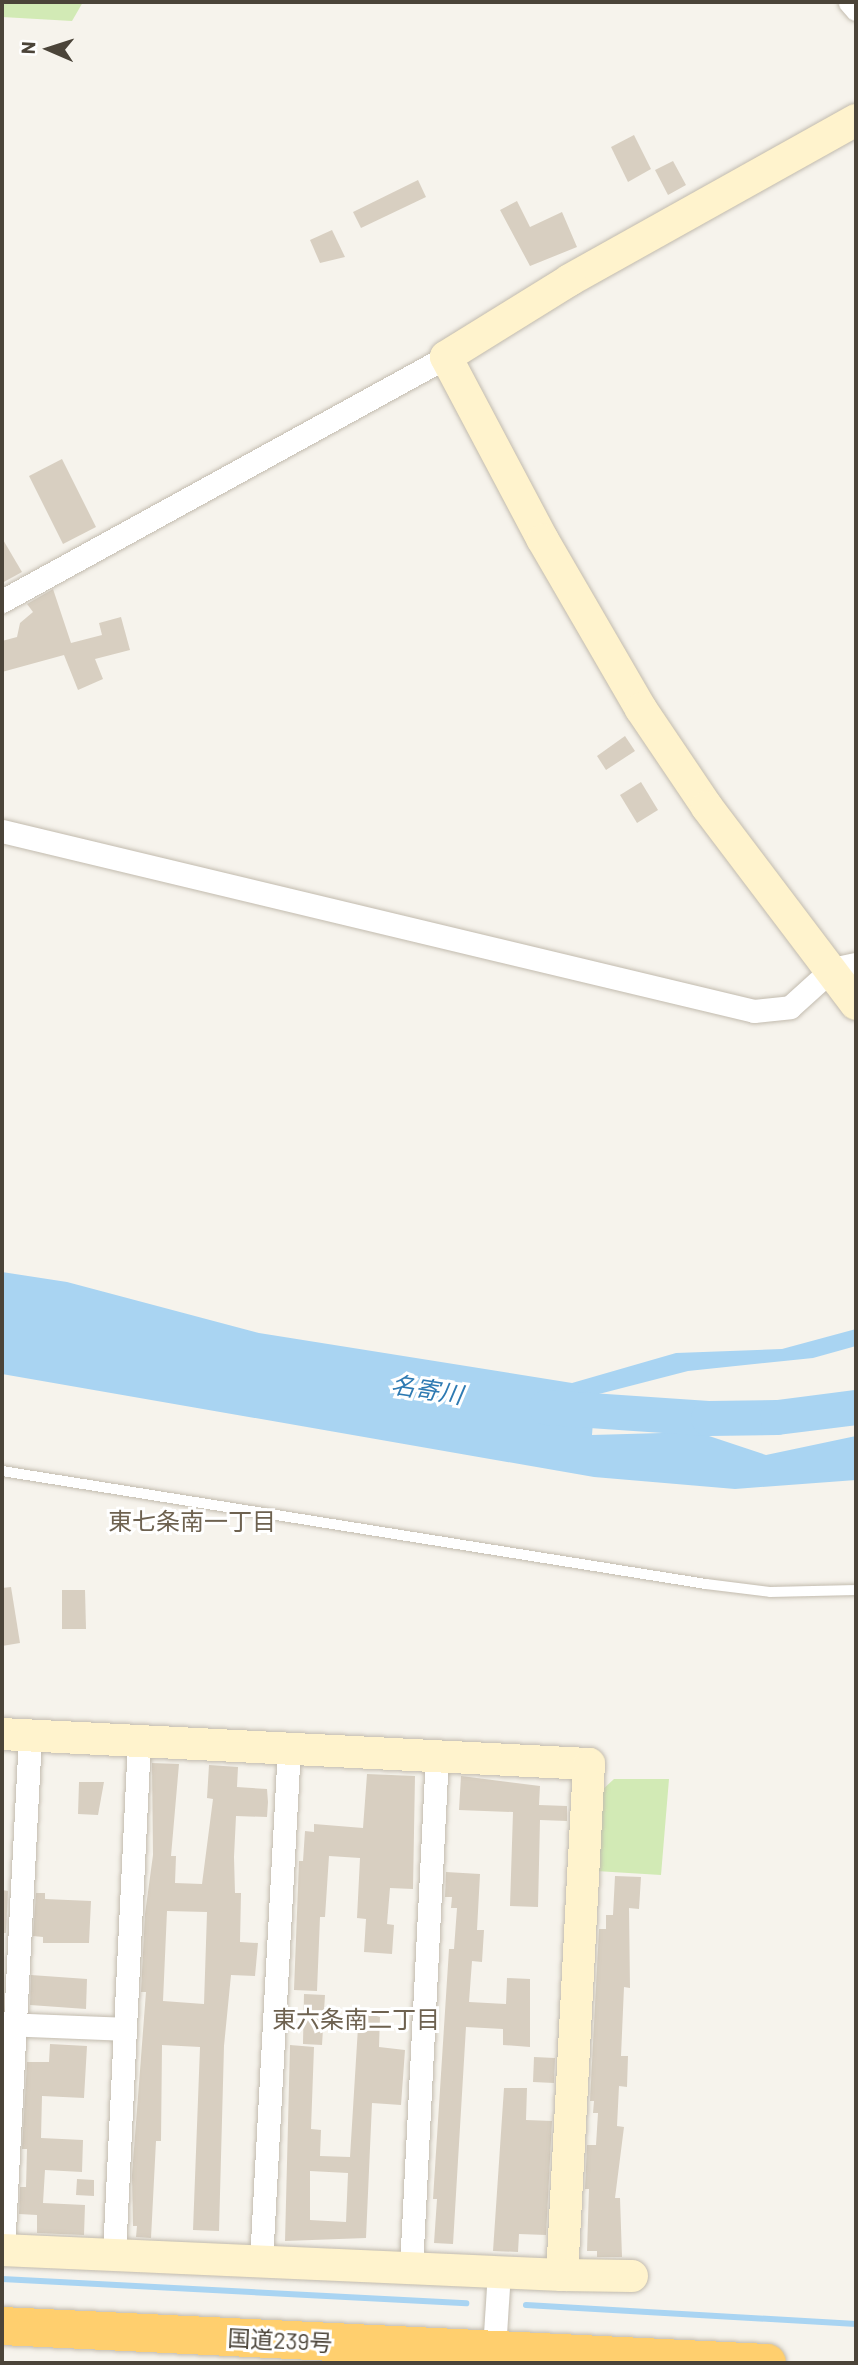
<!DOCTYPE html>
<html>
<head>
<meta charset="utf-8">
<style>
	body { margin:0 }
	#map { position:relative; width:858px; height:2365px; overflow:hidden; background:#f6f3ec; font-family:Barlow,"Noto Sans JP",sans-serif }
	div>[style] { position:absolute }
	.green>* { inset:0; background:#d2eab5 }
	.water>* { inset:0; background:#a9d4f2 }
	.stream>* { height:6px; margin:-3px; padding:0 3px; transform-origin:3px; border-radius:3px; background:#a9d4f2 }
	.river>* { height:35px; margin:-17.5px; padding:0 17.5px; transform-origin:17.5px; border-radius:17.5px; background:#a9d4f2 }
	.building>* { inset:0; background:#d8cfc1 }
	.roads { filter:drop-shadow(0 0 2px #c2bbae) drop-shadow(0 0 2px #c2bbae) }
	.lane>* { height:10px; margin:-5px; padding:0 5px; transform-origin:5px; border-radius:5px; background:#fff }
	.street>* { height:23px; margin:-11.5px; padding:0 11.5px; transform-origin:11.5px; border-radius:11.5px; background:#fff }
	.secondary>* { height:32px; margin:-16px; padding:0 16px; transform-origin:16px; border-radius:16px; background:#fff3cd }
	.highway>* { height:38px; margin:-19px; padding:0 19px; transform-origin:19px; border-radius:19px; background:#ffcf6e }
	span { translate:-50% -50%; white-space:nowrap; text-align:center; line-height:1.15; -webkit-text-stroke:6px #fff; paint-order:stroke }
	.street-label { font-size:23px; color:#4b4439 }
	.water-label { font-size:24px; color:#2e7ab2; font-style:italic }
	.neighbourhood-label { font-size:24px; color:#6e6250 }
	.frame { position:absolute; inset:0; border:4px solid #4b4439; pointer-events:none }
	.north { position:absolute; left:14px; top:14px; width:70px; height:70px; -webkit-text-stroke:5px #fff; paint-order:stroke; rotate:273deg; font-size:19px; font-weight:700; line-height:28px; text-align:center; color:#4b4439 }
	.north::after { content:''; display:block; margin:auto; width:24px; height:32px; background:#4b4439; clip-path:polygon(50% 0,100% 100%,50% 72%,0 100%) }
</style>
</head>
<body>
<div id="map">
	<div class="green">
		<div style="clip-path:polygon(2px 2px,83px 2px,72px 21px,2px 17px)"></div>
		<div style="clip-path:polygon(614px 1779px,669px 1779px,661px 1875px,596px 1871px,601px 1791px)"></div>
	</div>
	<div class="water">
		<div style="clip-path:polygon(2px 1272px,67px 1282px,259px 1333px,572px 1383px,676px 1353px,782px 1349px,856px 1329px,856px 1346px,813px 1358px,688px 1371px,595px 1395px,592px 1435px,697px 1432px,766px 1455px,856px 1436px,856px 1480px,735px 1489px,594px 1477px,2px 1374px)"></div>
	</div>
	<div class="stream">
		<div style="left:2px;top:2279px;width:465px;rotate:3deg"></div>
		<div style="left:526px;top:2305px;width:331px;rotate:3.3deg"></div>
	</div>
	<div class="river">
		<div style="left:546px;top:1407px;width:162px;rotate:3.9deg"></div>
		<div style="left:708px;top:1418px;width:69px;rotate:-0.8deg"></div>
		<div style="left:777px;top:1417px;width:80px;rotate:-7.2deg"></div>
	</div>
	<div class="building">
		<div style="clip-path:polygon(634px 135px,651px 169px,628px 182px,611px 147px)"></div>
		<div style="clip-path:polygon(673px 161px,686px 185px,668px 195px,655px 170px)"></div>
		<div style="clip-path:polygon(418px 180px,426px 197px,361px 228px,353px 212px)"></div>
		<div style="clip-path:polygon(517px 201px,530px 227px,562px 212px,577px 247px,530px 266px,500px 210px)"></div>
		<div style="clip-path:polygon(332px 230px,345px 257px,320px 263px,310px 240px)"></div>
		<div style="clip-path:polygon(62px 459px,96px 527px,63px 544px,29px 476px)"></div>
		<div style="clip-path:polygon(2px 538px,22px 572px,2px 583px)"></div>
		<div style="clip-path:polygon(53px 589px,71px 643px,102px 635px,99px 623px,121px 617px,130px 650px,95px 659px,103px 679px,78px 690px,64px 655px,2px 672px,2px 641px,17px 637px,20px 623px,33px 612px,27px 604px)"></div>
		<div style="clip-path:polygon(625px 736px,635px 751px,606px 770px,597px 756px)"></div>
		<div style="clip-path:polygon(641px 782px,658px 810px,637px 823px,620px 795px)"></div>
		<div style="clip-path:polygon(11px 1587px,20px 1643px,2px 1646px,2px 1588px)"></div>
		<div style="clip-path:polygon(62px 1590px,85px 1590px,86px 1629px,62px 1629px)"></div>
		<div style="clip-path:polygon(evenodd,152px 1763px,179px 1764px,171px 1856px,176px 1856px,175px 1883px,202px 1884px,213px 1799px,207px 1798px,209px 1765px,238px 1767px,237px 1787px,267px 1789px,268px 1802px,267px 1817px,236px 1816px,234px 1857px,235px 1893px,241px 1893px,240px 1942px,258px 1943px,255px 1976px,231px 1975px,224px 2046px,219px 2231px,193px 2230px,200px 2047px,162px 2045px,161px 2141px,156px 2141px,151px 2238px,136px 2237px,137px 2226px,133px 2226px,132px 2175px,146px 1992px,141px 1992px,145px 1914px,153px 1855px,152px 1763px,167px 1911px,207px 1912px,204px 2004px,163px 2001px,167px 1911px)"></div>
		<div style="clip-path:polygon(367px 1774px,415px 1776px,413px 1889px,390px 1888px,387px 1924px,394px 1925px,392px 1954px,364px 1952px,366px 1919px,357px 1918px,360px 1858px,329px 1856px,325px 1917px,320px 1917px,317px 1991px,294px 1990px,299px 1861px,303px 1861px,305px 1831px,314px 1832px,314px 1824px,363px 1828px)"></div>
		<div style="clip-path:polygon(461px 1776px,540px 1786px,539px 1805px,567px 1806px,567px 1821px,540px 1820px,538px 1907px,510px 1906px,513px 1812px,459px 1810px)"></div>
		<div style="clip-path:polygon(79px 1782px,104px 1782px,98px 1815px,78px 1814px)"></div>
		<div style="clip-path:polygon(446px 1872px,480px 1874px,477px 1930px,484px 1930px,482px 1962px,472px 1961px,469px 2002px,506px 2004px,507px 1978px,530px 1979px,530px 2047px,503px 2045px,503px 2029px,466px 2027px,453px 2244px,434px 2243px,437px 2199px,433px 2199px,449px 1949px,454px 1949px,457px 1908px,451px 1908px,452px 1897px,445px 1897px)"></div>
		<div style="clip-path:polygon(615px 1876px,641px 1877px,639px 1909px,629px 1908px,630px 1988px,624px 1987px,621px 2056px,628px 2056px,627px 2087px,619px 2086px,617px 2126px,624px 2127px,615px 2198px,620px 2198px,622px 2257px,597px 2257px,597px 2251px,587px 2251px,589px 2189px,585px 2189px,587px 2145px,596px 2145px,598px 2113px,593px 2113px,594px 2101px,590px 2101px,599px 1929px,606px 1929px,606px 1915px,613px 1915px)"></div>
		<div style="clip-path:polygon(2px 1890px,8px 1891px,6px 1933px,2px 1933px)"></div>
		<div style="clip-path:polygon(36px 1893px,45px 1893px,45px 1899px,91px 1901px,89px 1943px,43px 1943px,43px 1937px,33px 1936px)"></div>
		<div style="clip-path:polygon(31px 1975px,87px 1979px,86px 2009px,30px 2005px)"></div>
		<div style="clip-path:polygon(304px 1994px,325px 1995px,322px 2045px,303px 2044px)"></div>
		<div style="clip-path:polygon(evenodd,359px 2011px,380px 2017px,379px 2047px,405px 2050px,401px 2105px,372px 2103px,366px 2238px,285px 2241px,290px 2045px,314px 2047px,311px 2129px,321px 2130px,320px 2156px,350px 2157px,359px 2011px,310px 2171px,348px 2173px,346px 2222px,310px 2220px,310px 2171px)"></div>
		<div style="clip-path:polygon(50px 2044px,87px 2046px,84px 2098px,42px 2096px,41px 2138px,83px 2140px,82px 2172px,45px 2170px,43px 2203px,85px 2205px,84px 2235px,37px 2233px,37px 2215px,19px 2214px,20px 2187px,26px 2187px,27px 2149px,22px 2149px,27px 2062px,49px 2062px)"></div>
		<div style="clip-path:polygon(534px 2057px,555px 2058px,554px 2083px,533px 2082px)"></div>
		<div style="clip-path:polygon(504px 2088px,527px 2088px,526px 2120px,552px 2121px,546px 2235px,519px 2234px,518px 2252px,493px 2251px)"></div>
		<div style="clip-path:polygon(77px 2179px,94px 2180px,94px 2196px,76px 2195px)"></div>
	</div>
	<div class="roads">
		<div class="lane">
			<div style="left:2px;top:1471px;width:713px;rotate:9.12deg"></div>
			<div style="left:706px;top:1584px;width:64px;rotate:7.1deg"></div>
			<div style="left:770px;top:1592px;width:86px;rotate:-1.3deg"></div>
		</div>
		<div class="street">
			<div style="left:850px;top:2px;width:9px;rotate:49deg"></div>
			<div style="left:2px;top:601px;width:507px;rotate:-28.79deg"></div>
			<div style="left:2px;top:831px;width:773px;rotate:13.46deg"></div>
			<div style="left:754px;top:1011px;width:36px;rotate:-6deg"></div>
			<div style="left:790px;top:1007px;width:57px;rotate:-42.1deg"></div>
			<div style="left:832px;top:969px;width:25px;rotate:-12deg"></div>
			<div style="left:2px;top:2024px;width:122px;rotate:2.3deg"></div>
			<div style="left:3px;top:2250px;width:515px;rotate:-86.99deg"></div>
			<div style="left:114px;top:2254px;width:514px;rotate:-87.21deg"></div>
			<div style="left:261px;top:2261px;width:515px;rotate:-86.88deg"></div>
			<div style="left:411px;top:2268px;width:514px;rotate:-87.1deg"></div>
			<div style="left:494px;top:2349px;width:77px;rotate:-86.3deg"></div>
		</div>
		<div class="secondary">
			<div style="left:856px;top:120px;width:328px;rotate:150.8deg"></div>
			<div style="left:570px;top:280px;width:146px;rotate:148.2deg"></div>
			<div style="left:446px;top:357px;width:207px;rotate:62.1deg"></div>
			<div style="left:543px;top:540px;width:195px;rotate:59.9deg"></div>
			<div style="left:641px;top:709px;width:118px;rotate:56deg"></div>
			<div style="left:707px;top:807px;width:247px;rotate:52.9deg"></div>
			<div style="left:2px;top:1734px;width:588px;rotate:2.93deg"></div>
			<div style="left:589px;top:1764px;width:512px;rotate:93.02deg"></div>
			<div style="left:562px;top:2275px;width:561px;rotate:-177.44deg"></div>
			<div style="left:562px;top:2275px;width:70px;rotate:0.8deg"></div>
		</div>
		<div class="highway">
			<div style="left:2px;top:2326px;width:766px;rotate:2.77deg"></div>
		</div>
	</div>
	<div class="street-label">
		<span style="left:280px;top:2340px;rotate:3deg">国道239号</span>
	</div>
	<div class="water-label">
		<span style="left:427px;top:1389px;rotate:9deg">名寄川</span>
	</div>
	<div class="neighbourhood-label">
		<span style="left:192px;top:1521px">東七条南一丁目</span>
		<span style="left:356px;top:2019px">東六条南二丁目</span>
	</div>
	<div class="frame"></div>
	<div class="north">N</div>
</div>
</body>
</html>
